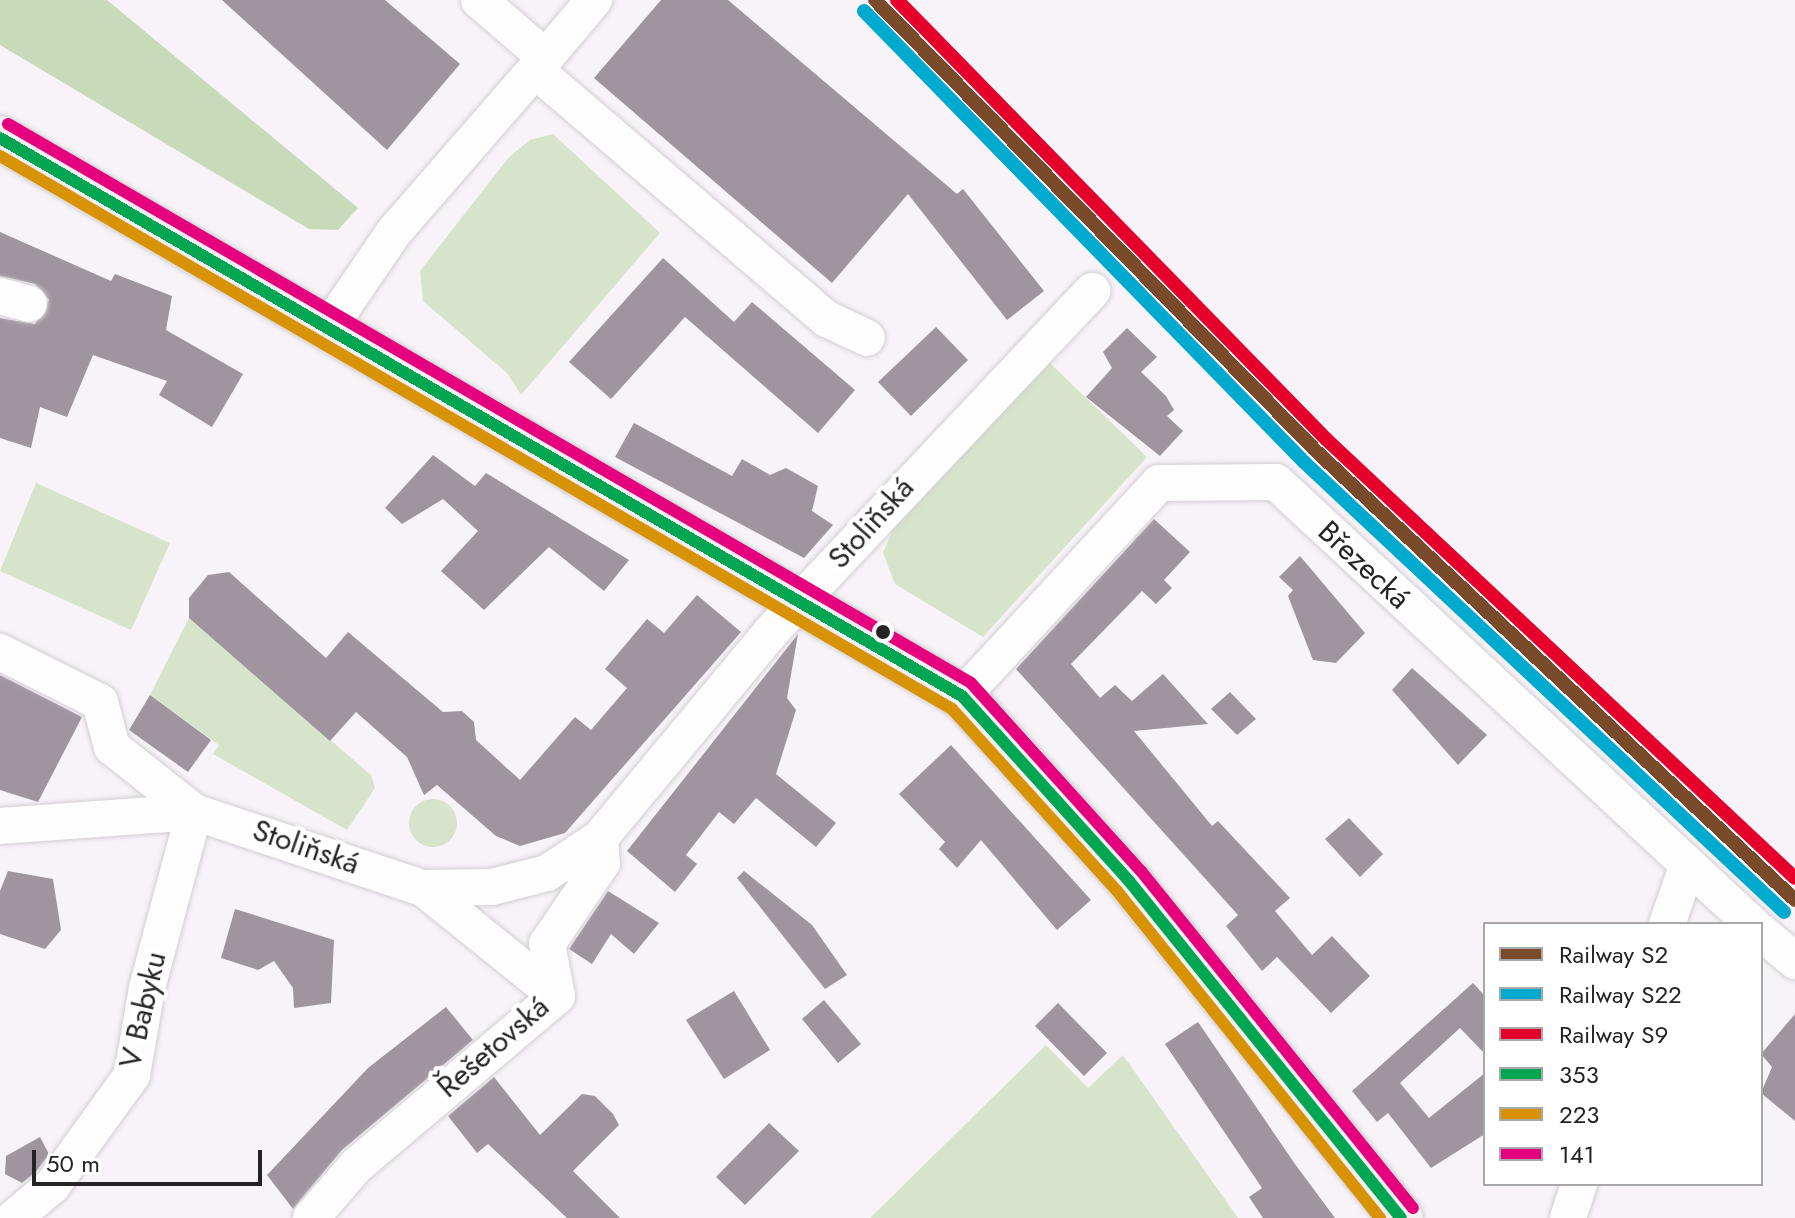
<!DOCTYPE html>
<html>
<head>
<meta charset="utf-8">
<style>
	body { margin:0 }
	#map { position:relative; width:1795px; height:1218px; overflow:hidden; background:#f7f3f8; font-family:Jost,sans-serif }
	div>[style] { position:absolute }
	.green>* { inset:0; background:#d7e4cb }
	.round { border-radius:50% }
	.forest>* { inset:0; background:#c9dabb }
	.building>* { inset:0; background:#9f959f }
	.roads { filter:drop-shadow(0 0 2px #d2ced2) drop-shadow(0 0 2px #d2ced2) }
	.minor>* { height:36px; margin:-18px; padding:0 18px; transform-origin:18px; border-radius:18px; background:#fefdfe }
	.secondary>* { height:44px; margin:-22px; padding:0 22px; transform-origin:22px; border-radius:22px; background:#f5f0f1 }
	.bus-1>* { height:12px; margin:-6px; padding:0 6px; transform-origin:6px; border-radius:6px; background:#00a651 }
	.bus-2>* { height:12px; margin:-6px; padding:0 6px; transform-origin:6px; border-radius:6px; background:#d89206 }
	.bus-3>* { height:12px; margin:-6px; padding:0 6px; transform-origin:6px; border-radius:6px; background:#e5007d }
	.rail-1>* { height:14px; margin:-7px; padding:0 7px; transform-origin:7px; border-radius:7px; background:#7a4b2a }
	.rail-2>* { height:14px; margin:-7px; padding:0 7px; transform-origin:7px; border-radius:7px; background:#00a9ce }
	.rail-3>* { height:14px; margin:-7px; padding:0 7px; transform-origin:7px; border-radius:7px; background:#e4002b }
	.dots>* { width:22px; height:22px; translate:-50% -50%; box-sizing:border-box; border:4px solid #fff; border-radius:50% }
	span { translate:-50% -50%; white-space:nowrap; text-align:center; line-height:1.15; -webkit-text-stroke:8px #fff; paint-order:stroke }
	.street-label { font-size:30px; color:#262327 }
	.legend { position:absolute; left:1483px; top:922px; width:280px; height:264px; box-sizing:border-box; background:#fff; border:2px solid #a8a7a9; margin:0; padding:10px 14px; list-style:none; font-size:24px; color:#262327 }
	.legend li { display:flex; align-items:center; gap:16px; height:40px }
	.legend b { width:40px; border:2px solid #a8a7a9 }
	.scale { position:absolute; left:32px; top:1150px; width:230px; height:36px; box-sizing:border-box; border:4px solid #262327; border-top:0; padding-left:10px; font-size:24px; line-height:28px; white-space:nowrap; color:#262327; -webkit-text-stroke:6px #fff; paint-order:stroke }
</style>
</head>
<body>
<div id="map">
	<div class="green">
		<div style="clip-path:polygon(553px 134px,660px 233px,521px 395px,507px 373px,423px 301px,420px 271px,509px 157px,530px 140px)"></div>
		<div style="clip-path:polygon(1050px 363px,1147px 457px,983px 637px,895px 584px,883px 553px,899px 514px)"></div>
		<div style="clip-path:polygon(36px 483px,170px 543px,131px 630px,0 571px)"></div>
		<div style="clip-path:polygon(189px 618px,371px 775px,375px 788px,347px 830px,213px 754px,219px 745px,150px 695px)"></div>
		<div class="round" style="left:409px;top:799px;width:48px;height:48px"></div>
		<div style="clip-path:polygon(1046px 1045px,1088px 1088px,1123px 1055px,1238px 1218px,870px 1218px)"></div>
	</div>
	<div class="forest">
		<div style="clip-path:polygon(0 0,107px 0,358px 208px,338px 230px,309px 229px,0 45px)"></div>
	</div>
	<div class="building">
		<div style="clip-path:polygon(222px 0,385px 0,460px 64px,387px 150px)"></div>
		<div style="clip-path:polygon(661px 0,728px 0,957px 194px,963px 189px,1044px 291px,1007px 320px,908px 194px,832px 283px,594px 78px)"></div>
		<div style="clip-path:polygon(0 232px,111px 281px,115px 274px,172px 296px,166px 330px,243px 374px,212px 427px,159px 395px,167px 381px,93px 355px,67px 417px,40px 407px,31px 448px,0 438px,0 318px,35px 324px,49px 300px,35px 284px,0 276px)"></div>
		<div style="clip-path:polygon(663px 258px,734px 322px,752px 302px,855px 390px,818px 433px,685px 317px,611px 399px,569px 362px)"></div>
		<div style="clip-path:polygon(936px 327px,968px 360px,911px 416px,878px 382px)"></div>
		<div style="clip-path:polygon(1127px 328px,1157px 357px,1141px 372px,1166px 396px,1174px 410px,1167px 416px,1183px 431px,1160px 456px,1086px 397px,1112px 368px,1103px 352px)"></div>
		<div style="clip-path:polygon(634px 423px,732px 476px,742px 459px,770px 475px,786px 468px,818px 486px,812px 511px,833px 525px,804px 558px,615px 457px)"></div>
		<div style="clip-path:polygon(433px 455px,475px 486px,486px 473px,629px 560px,604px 591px,549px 547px,484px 610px,441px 571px,478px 531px,443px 499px,402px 524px,385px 508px)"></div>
		<div style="clip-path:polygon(1154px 519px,1190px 552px,1164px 580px,1172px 588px,1156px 604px,1142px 591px,1071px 664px,1100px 698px,1115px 685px,1132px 701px,1163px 674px,1208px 724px,1134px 731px,1212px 826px,1218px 821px,1290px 898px,1275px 911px,1312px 955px,1332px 936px,1370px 976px,1331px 1013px,1277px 957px,1262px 971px,1226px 926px,1238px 915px,1016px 669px)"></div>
		<div style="clip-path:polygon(1300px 556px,1365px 633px,1336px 663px,1313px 660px,1288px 596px,1293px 590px,1279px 577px)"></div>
		<div style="clip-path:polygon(229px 572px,326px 658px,348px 632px,443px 712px,462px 711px,474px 722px,476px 740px,520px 780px,575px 717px,591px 730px,627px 688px,605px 669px,647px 619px,664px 633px,697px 595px,741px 632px,565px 833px,520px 846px,496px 836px,437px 785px,424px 795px,407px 757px,356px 712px,330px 741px,189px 618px,189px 598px,208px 575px)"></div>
		<div style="clip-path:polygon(798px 634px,787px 698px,796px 710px,776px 774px,836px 823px,816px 847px,756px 798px,734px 824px,719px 812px,686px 855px,697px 864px,675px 892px,627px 851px)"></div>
		<div style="clip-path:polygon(1412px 668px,1487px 735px,1458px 765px,1392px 690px)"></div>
		<div style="clip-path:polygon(0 675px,82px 717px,38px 802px,0 790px)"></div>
		<div style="clip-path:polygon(1230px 692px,1256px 719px,1237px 735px,1211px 709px)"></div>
		<div style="clip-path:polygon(150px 695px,211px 740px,188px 772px,129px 730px)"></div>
		<div style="clip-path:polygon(951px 745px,1091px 900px,1057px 930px,981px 840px,957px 868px,939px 849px,945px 842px,899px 794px)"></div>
		<div style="clip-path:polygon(1349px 818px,1383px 854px,1360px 877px,1325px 839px)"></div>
		<div style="clip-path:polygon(8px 871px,53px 879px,61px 930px,45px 949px,0 934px,0 891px)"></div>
		<div style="clip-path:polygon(744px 871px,812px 925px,847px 975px,825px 989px,737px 878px)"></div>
		<div style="clip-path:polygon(608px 891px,659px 923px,634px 954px,611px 934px,592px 964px,569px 949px)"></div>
		<div style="clip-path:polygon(235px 909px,334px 940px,331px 1003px,294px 1008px,293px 988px,274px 961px,258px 970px,221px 958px)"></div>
		<div style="clip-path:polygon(1473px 983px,1485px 996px,1485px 1054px,1460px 1028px,1400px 1083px,1429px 1118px,1485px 1073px,1485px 1134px,1431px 1168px,1388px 1113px,1377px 1122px,1352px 1091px)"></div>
		<div style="clip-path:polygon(734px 991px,770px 1050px,724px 1079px,686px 1020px)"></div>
		<div style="clip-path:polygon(824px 1000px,861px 1044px,838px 1063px,802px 1019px)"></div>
		<div style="clip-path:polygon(1058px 1003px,1107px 1053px,1084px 1076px,1035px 1026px)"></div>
		<div style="clip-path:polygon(446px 1007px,473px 1040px,342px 1150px,293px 1209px,267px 1175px,368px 1068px)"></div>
		<div style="clip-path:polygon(1795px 1014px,1795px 1121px,1761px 1093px,1772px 1067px,1761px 1054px)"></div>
		<div style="clip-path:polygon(1198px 1022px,1295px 1164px,1335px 1218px,1263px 1218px,1249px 1197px,1262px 1188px,1165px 1044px)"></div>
		<div style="clip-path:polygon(494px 1077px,540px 1135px,582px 1094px,595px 1096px,613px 1114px,619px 1125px,573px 1171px,620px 1218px,567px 1218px,488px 1144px,477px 1153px,448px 1116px)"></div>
		<div style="clip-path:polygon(769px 1123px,799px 1151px,745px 1205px,716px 1177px)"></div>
		<div style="clip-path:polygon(40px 1137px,49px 1154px,36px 1172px,22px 1183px,5px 1174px,6px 1156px)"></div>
	</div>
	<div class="roads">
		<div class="minor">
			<div style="left:479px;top:0;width:87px;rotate:40.8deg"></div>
			<div style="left:535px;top:70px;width:92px;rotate:-49.9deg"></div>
			<div style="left:0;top:296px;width:30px;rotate:15deg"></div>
			<div style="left:330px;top:326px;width:114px;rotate:-55.8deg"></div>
			<div style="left:394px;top:232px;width:215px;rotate:-49deg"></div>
			<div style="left:535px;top:70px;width:384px;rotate:40.5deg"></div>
			<div style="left:827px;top:319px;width:44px;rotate:25.4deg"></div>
			<div style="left:0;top:652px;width:112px;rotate:26.6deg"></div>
			<div style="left:100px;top:702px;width:47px;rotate:75.1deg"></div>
			<div style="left:112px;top:747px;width:105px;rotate:38.4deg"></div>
			<div style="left:962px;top:696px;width:290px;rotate:-47.2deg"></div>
			<div style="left:1159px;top:483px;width:117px;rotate:-0.5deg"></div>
			<div style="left:1276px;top:482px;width:650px;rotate:42.88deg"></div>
			<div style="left:0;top:826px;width:195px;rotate:-4.1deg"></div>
			<div style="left:194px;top:812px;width:241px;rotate:18.4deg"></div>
			<div style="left:423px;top:888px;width:69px;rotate:-0.8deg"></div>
			<div style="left:492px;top:887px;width:57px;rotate:-14.3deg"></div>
			<div style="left:547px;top:873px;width:64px;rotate:-33.4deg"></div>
			<div style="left:600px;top:838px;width:266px;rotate:-50.3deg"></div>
			<div style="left:770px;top:633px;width:470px;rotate:-46.7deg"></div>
			<div style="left:1667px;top:924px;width:60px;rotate:-70.7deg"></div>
			<div style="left:1761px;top:932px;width:45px;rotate:40.5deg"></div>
			<div style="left:557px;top:996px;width:53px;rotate:-100.9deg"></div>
			<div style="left:547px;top:944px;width:98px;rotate:-55.8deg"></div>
			<div style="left:602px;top:863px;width:25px;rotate:-95deg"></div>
			<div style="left:14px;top:1218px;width:50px;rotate:-40.1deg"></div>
			<div style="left:52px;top:1186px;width:137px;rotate:-54.2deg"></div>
			<div style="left:132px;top:1075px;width:88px;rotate:-80.2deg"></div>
			<div style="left:147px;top:988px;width:182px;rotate:-75deg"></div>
			<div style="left:311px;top:1218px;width:69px;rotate:-49.1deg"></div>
			<div style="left:356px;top:1166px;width:263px;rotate:-40.2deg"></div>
			<div style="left:557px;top:996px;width:172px;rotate:-141.1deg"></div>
			<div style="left:1568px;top:1218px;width:36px;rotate:-72deg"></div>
		</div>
		<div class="secondary">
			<div style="left:0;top:138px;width:1112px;rotate:30.12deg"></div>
			<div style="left:962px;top:696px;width:249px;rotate:47.9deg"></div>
			<div style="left:1129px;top:881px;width:433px;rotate:51.1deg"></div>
		</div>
	</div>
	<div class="bus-1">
		<div style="left:0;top:138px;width:1112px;rotate:30.12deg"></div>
		<div style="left:962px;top:696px;width:249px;rotate:47.9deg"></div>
		<div style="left:1129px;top:881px;width:433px;rotate:51.1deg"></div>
	</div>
	<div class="bus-2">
		<div style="left:0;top:156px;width:1101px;rotate:30.15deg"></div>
		<div style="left:952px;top:709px;width:246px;rotate:47.8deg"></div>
		<div style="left:1117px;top:891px;width:420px;rotate:51.2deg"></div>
	</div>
	<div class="bus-3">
		<div style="left:8px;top:124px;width:1113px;rotate:30.13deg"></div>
		<div style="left:971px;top:683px;width:253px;rotate:47.9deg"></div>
		<div style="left:1141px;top:871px;width:433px;rotate:51.1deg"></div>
	</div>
	<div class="rail-1">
		<div style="left:875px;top:0;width:629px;rotate:45.64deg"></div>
		<div style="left:1315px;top:450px;width:658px;rotate:43.15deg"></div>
	</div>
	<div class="rail-2">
		<div style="left:864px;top:11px;width:630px;rotate:45.71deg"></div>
		<div style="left:1304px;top:462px;width:658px;rotate:43.15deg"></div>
	</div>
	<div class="rail-3">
		<div style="left:897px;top:0;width:614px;rotate:45.66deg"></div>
		<div style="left:1326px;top:439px;width:642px;rotate:43.11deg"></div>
	</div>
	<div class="dots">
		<div style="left:883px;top:632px;background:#262327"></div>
	</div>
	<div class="street-label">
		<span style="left:871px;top:523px;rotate:-48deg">Stoliňská</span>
		<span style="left:1364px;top:565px;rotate:43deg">Březecká</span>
		<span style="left:306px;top:847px;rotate:19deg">Stoliňská</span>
		<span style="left:143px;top:1010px;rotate:-77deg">V Babyku</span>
		<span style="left:493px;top:1047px;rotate:-41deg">Řešetovská</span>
	</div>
	<ul class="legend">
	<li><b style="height:10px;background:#7a4b2a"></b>Railway S2</li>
	<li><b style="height:10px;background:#00a9ce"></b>Railway S22</li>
	<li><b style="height:10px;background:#e4002b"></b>Railway S9</li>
	<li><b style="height:10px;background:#00a651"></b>353</li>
	<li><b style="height:10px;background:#d89206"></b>223</li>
	<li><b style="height:10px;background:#e5007d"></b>141</li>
	</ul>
	<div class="scale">50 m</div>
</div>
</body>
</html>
